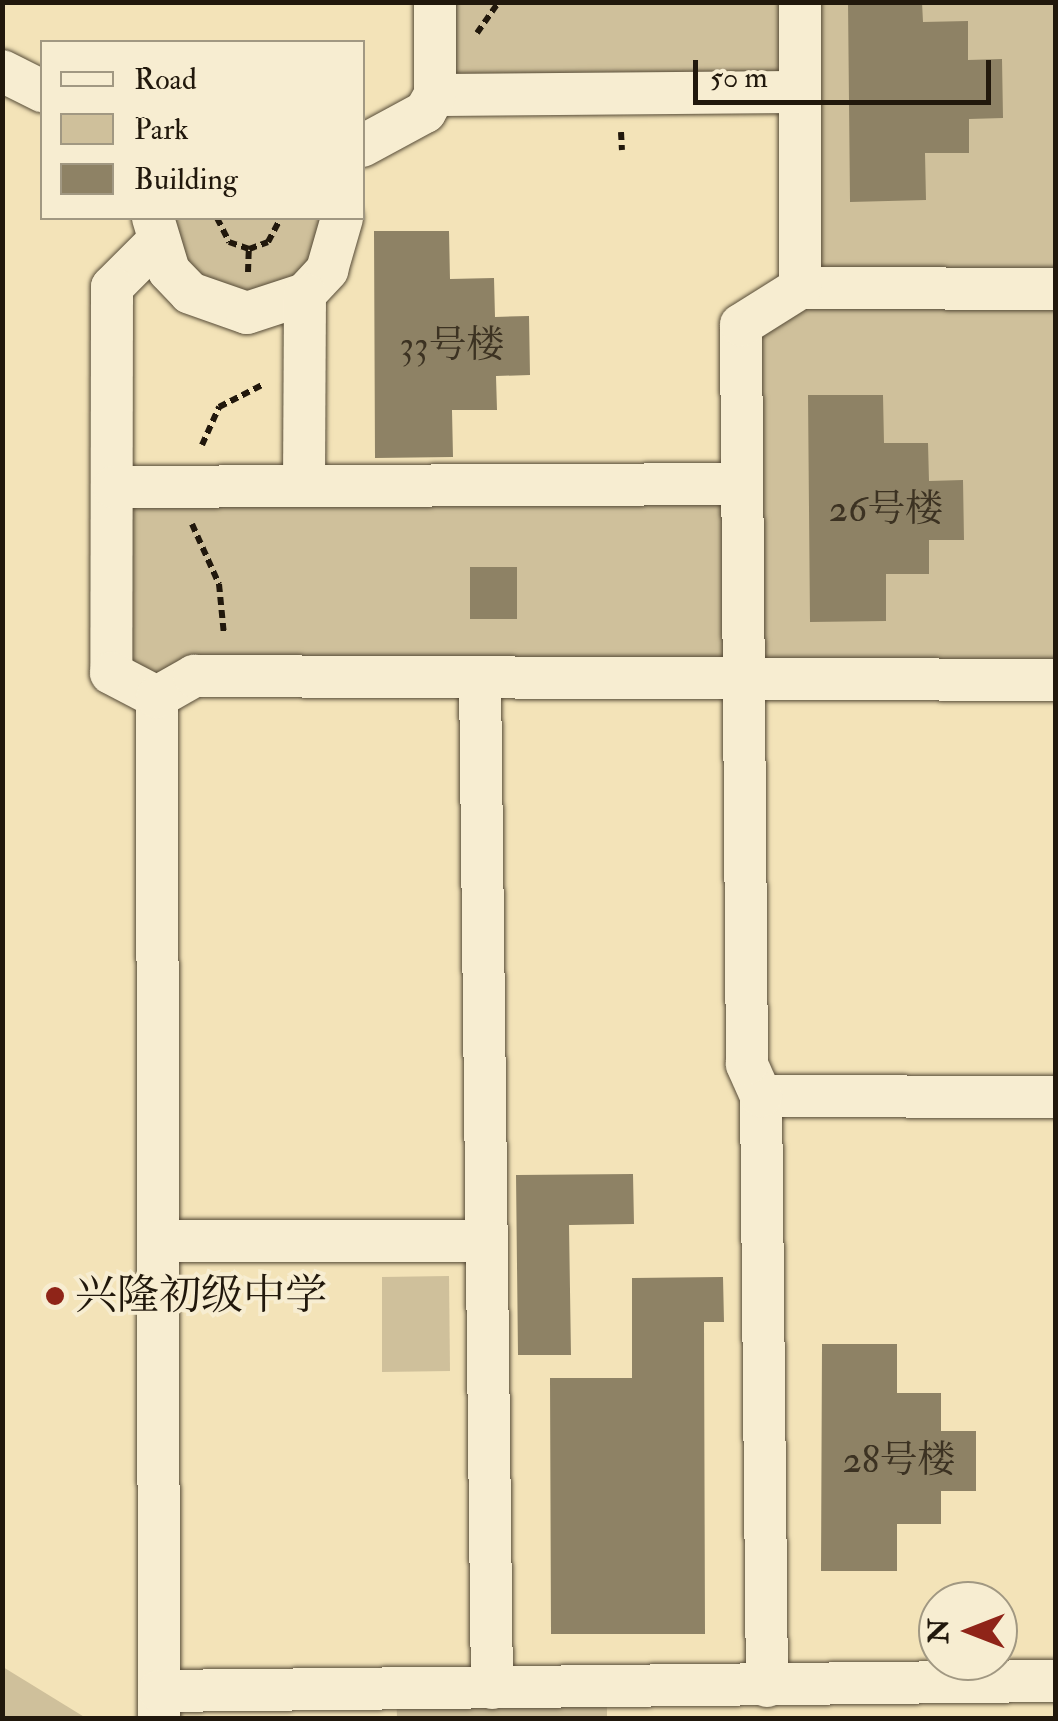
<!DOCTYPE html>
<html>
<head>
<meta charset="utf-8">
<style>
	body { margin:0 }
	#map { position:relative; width:1058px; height:1721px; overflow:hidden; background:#f3e3b8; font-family:"IM FELL Double Pica","Noto Serif SC",serif }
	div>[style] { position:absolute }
	.green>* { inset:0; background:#cfc09b }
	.building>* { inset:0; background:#8e8265 }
	.path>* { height:6px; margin-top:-3px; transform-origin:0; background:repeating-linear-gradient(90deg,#21180c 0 8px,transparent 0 13px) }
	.roads { filter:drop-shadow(0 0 2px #564b37) drop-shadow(0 0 2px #564b37) }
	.minor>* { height:42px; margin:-21px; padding:0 21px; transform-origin:21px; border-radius:21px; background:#f7edd1 }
	.dots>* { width:28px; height:28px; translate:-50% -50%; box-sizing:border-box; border:5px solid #f7edd1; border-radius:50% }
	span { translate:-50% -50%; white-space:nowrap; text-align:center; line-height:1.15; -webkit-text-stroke:8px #f7edd1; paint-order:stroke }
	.number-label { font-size:38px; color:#3c3222 }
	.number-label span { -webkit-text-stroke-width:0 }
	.poi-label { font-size:42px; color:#21180c }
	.left { translate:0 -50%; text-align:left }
	.frame { position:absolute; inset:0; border:5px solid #21180c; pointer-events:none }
	.legend { position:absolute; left:40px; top:40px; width:325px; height:180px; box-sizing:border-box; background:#f7edd1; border:2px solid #a19882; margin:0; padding:12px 18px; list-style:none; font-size:30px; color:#21180c }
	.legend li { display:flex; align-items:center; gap:20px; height:50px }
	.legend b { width:50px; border:2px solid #a19882 }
	.north { position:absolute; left:918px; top:1581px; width:100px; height:100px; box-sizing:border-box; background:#f7edd1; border:2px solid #a19882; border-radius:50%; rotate:270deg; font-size:28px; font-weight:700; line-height:40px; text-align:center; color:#21180c }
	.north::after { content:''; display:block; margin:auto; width:35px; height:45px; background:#8f2418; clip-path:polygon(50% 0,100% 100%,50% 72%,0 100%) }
	.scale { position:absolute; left:693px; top:60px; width:298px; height:45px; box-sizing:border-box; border:5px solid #21180c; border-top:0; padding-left:12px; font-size:30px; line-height:35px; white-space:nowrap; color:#21180c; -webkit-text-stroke:8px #f7edd1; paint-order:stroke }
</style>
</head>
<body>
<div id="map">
	<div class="green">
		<div style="clip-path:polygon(435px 3px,1055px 3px,1055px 680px,111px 673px,114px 487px,743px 483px,741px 325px,800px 288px,800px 92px,435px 95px)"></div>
		<div style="clip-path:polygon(153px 218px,342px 218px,327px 270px,217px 308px)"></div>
		<div style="clip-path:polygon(449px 1276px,450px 1371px,382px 1372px,382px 1277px)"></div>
		<div style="clip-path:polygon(2px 1667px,3px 1667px,86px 1718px,3px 1718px)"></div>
		<div style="clip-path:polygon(607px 1688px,607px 1718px,397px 1718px,396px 1689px)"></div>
	</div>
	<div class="building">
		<div style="clip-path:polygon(848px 2px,922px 2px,923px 22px,968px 21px,968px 60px,1002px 59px,1003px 118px,969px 119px,969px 153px,925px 153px,926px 200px,850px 202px)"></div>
		<div style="clip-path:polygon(374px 231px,449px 231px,450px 279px,494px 278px,495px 317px,529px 316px,530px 375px,496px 376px,497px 410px,452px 410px,453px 457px,375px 458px)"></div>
		<div style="clip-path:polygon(808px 395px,883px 395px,884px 443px,928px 443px,929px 481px,963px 480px,964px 540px,929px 540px,929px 574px,886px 574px,886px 621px,810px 622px)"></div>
		<div style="clip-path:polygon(470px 567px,517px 567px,517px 619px,470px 619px)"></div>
		<div style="clip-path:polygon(633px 1174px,634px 1224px,569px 1225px,571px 1355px,518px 1355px,516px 1175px)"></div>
		<div style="clip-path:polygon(723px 1277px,724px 1322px,704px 1322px,705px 1634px,551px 1634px,550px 1378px,632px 1378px,632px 1278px)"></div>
		<div style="clip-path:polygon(822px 1344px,897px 1344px,897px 1393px,941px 1393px,941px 1431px,976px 1431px,976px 1491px,941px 1491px,941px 1524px,897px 1524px,897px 1571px,821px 1571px)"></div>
	</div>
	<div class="path">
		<div style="left:477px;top:33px;width:38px;rotate:-55deg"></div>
		<div style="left:621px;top:132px;width:18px;rotate:87deg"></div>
		<div style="left:217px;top:218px;width:27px;rotate:63deg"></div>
		<div style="left:229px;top:242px;width:21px;rotate:19deg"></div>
		<div style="left:249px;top:249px;width:20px;rotate:-20deg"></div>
		<div style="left:268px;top:242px;width:27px;rotate:-62deg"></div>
		<div style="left:248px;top:272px;width:23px;rotate:-88deg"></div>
		<div style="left:202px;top:445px;width:42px;rotate:-65.9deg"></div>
		<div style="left:219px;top:407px;width:51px;rotate:-27.1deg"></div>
		<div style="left:192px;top:524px;width:66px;rotate:65.8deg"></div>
		<div style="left:219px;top:584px;width:51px;rotate:84.4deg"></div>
	</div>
	<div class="roads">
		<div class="minor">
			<div style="left:2px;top:71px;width:45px;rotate:26.6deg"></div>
			<div style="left:435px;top:95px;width:365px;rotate:-0.5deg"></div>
			<div style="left:362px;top:146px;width:72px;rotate:-28.4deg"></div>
			<div style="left:425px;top:112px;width:20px;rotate:-60deg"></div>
			<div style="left:435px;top:95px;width:93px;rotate:-90deg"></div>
			<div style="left:153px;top:218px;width:55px;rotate:73.2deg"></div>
			<div style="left:169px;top:271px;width:30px;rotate:46deg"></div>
			<div style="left:190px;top:293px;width:60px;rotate:19.3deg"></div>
			<div style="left:247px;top:313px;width:61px;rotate:-18.1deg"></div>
			<div style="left:305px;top:294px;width:33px;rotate:-47deg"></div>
			<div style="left:327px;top:270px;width:54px;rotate:-73.9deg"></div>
			<div style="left:156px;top:243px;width:62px;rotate:135deg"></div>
			<div style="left:112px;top:287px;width:386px;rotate:90.1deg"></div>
			<div style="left:111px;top:673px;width:52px;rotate:27.6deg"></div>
			<div style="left:157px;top:697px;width:1021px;rotate:89.89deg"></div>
			<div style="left:800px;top:288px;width:256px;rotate:0.2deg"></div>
			<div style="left:304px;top:485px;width:191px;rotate:-89.7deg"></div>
			<div style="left:114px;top:487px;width:628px;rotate:-0.27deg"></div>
			<div style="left:480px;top:677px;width:1011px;rotate:89.32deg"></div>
			<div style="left:157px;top:697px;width:43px;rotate:-29.6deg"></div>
			<div style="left:194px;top:676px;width:862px;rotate:0.27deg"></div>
			<div style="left:761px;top:1096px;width:295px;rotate:0.2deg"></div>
			<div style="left:158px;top:1241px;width:329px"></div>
			<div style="left:767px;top:1686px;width:590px;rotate:-90.58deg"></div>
			<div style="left:761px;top:1096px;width:35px;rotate:-114deg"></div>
			<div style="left:747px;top:1064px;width:739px;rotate:-90.47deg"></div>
			<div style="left:741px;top:325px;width:70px;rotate:-32.1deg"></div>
			<div style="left:800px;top:288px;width:286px;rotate:-90deg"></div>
			<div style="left:159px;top:1691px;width:897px;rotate:-0.64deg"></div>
		</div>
	</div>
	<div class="dots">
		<div style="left:55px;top:1296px;background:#8f2418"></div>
	</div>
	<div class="number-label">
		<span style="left:452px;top:346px">33号楼</span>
		<span style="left:886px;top:510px">26号楼</span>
		<span style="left:899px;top:1461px">28号楼</span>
	</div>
	<div class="poi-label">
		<span class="left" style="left:75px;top:1296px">兴隆初级中学</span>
	</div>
	<div class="frame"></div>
	<ul class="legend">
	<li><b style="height:12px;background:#f7edd1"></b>Road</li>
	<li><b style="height:28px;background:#cfc09b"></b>Park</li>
	<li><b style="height:28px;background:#8e8265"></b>Building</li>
	</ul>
	<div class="north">N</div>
	<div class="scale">50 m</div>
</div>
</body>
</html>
